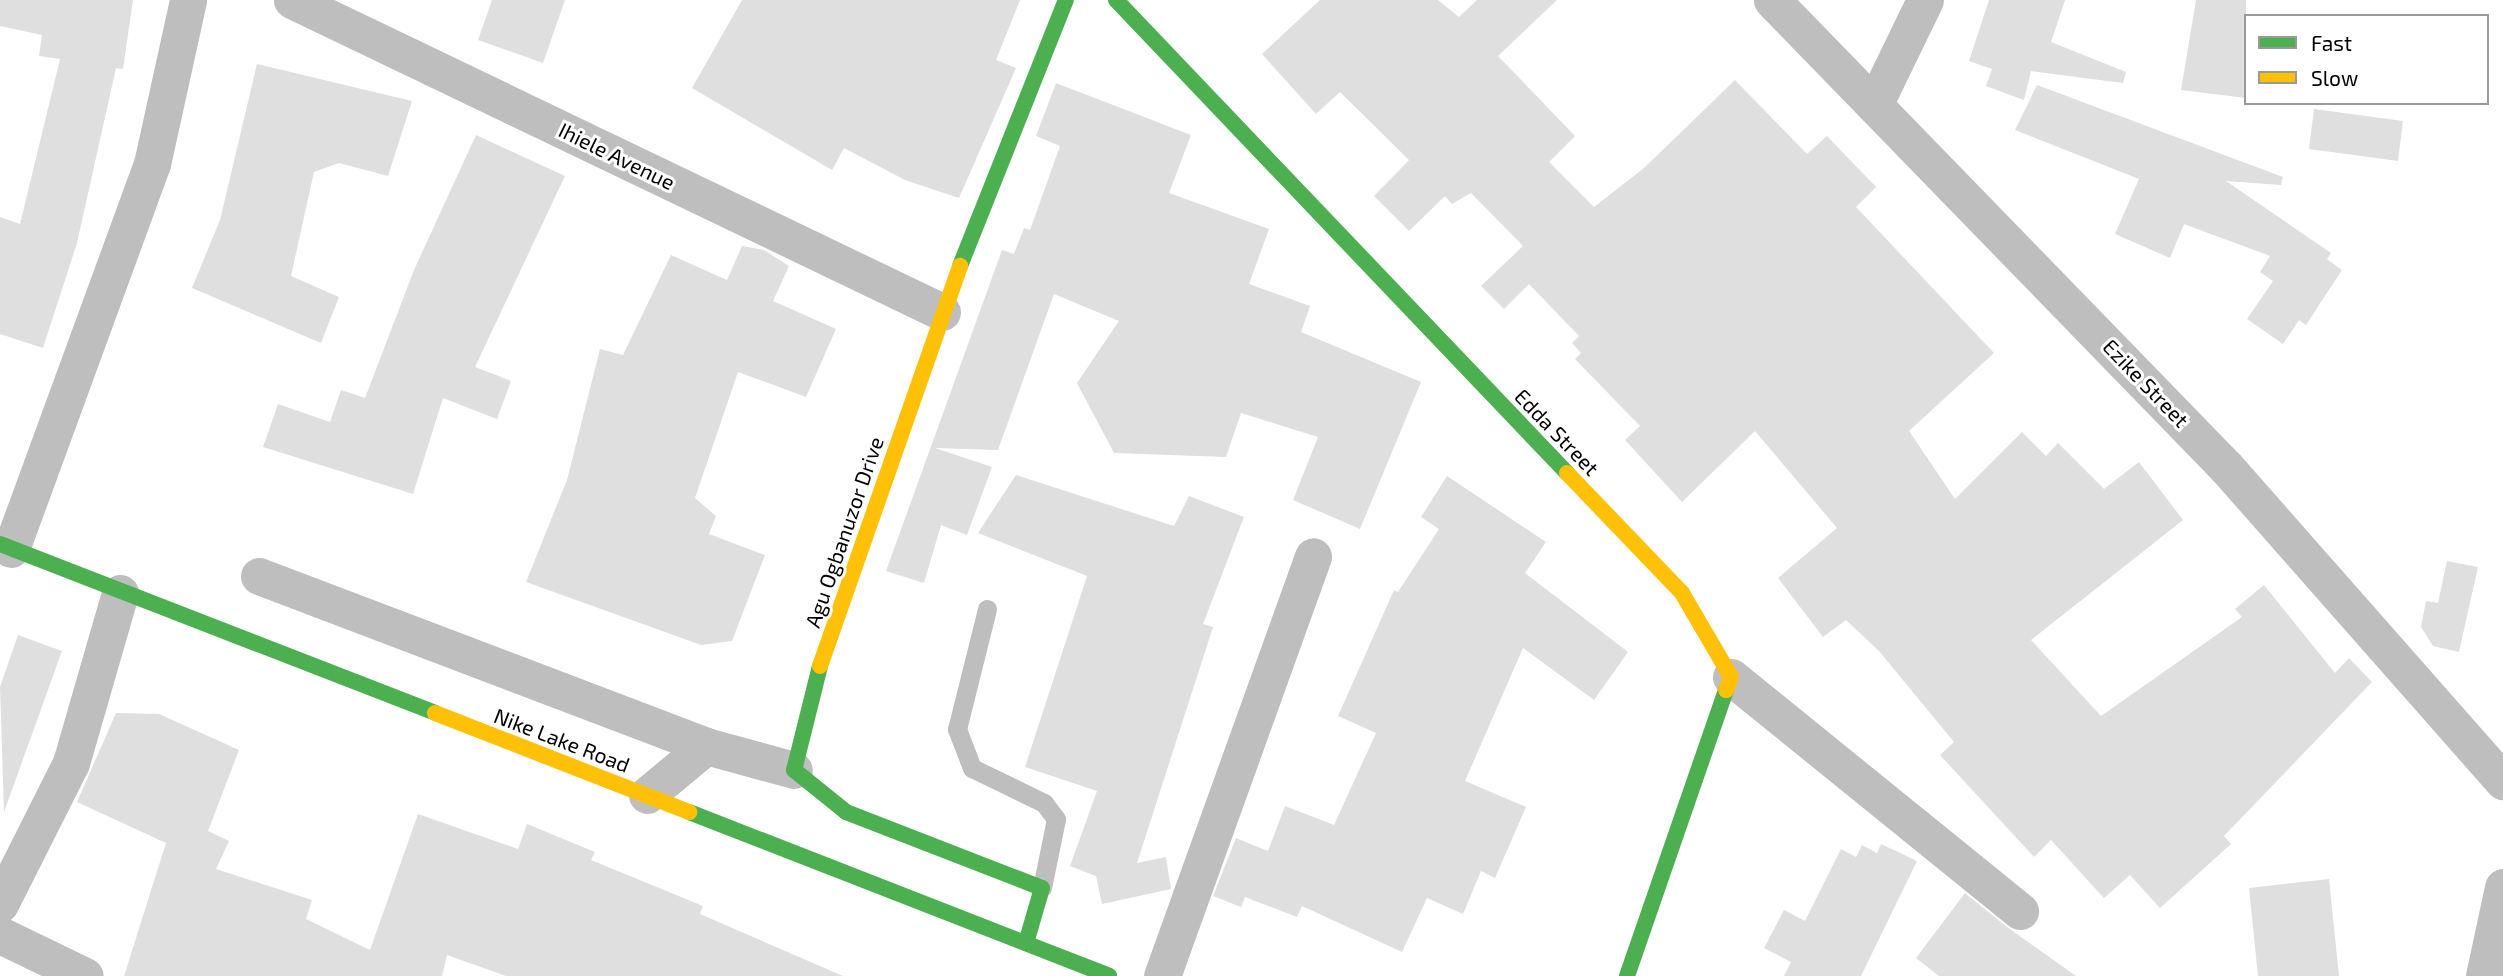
<!DOCTYPE html>
<html>
<head>
<meta charset="utf-8">
<style>
	body { margin:0 }
	#map { position:relative; width:2503px; height:976px; overflow:hidden; background:#fff; font-family:"Exo 2",sans-serif }
	div>[style] { position:absolute }
	.building>* { inset:0; background:#dfdfdf }
	.lane>* { height:19px; margin:-9.5px; padding:0 9.5px; transform-origin:9.5px; border-radius:9.5px; background:#bebebe }
	.street>* { height:37px; margin:-18.5px; padding:0 18.5px; transform-origin:18.5px; border-radius:18.5px; background:#bebebe }
	.fast>* { height:16px; margin:-8px; padding:0 8px; transform-origin:8px; border-radius:8px; background:#4caf50 }
	.slow>* { height:16px; margin:-8px; padding:0 8px; transform-origin:8px; border-radius:8px; background:#ffc107 }
	span { translate:-50% -50%; white-space:nowrap; text-align:center; line-height:1.15; -webkit-text-stroke:6px #fff; paint-order:stroke }
	.street-label { font-size:21px; color:#000 }
	.legend { position:absolute; left:2244px; top:14px; width:245px; height:91px; box-sizing:border-box; background:#fff; border:2px solid #999; margin:0; padding:9px 12px; list-style:none; font-size:21px; color:#000 }
	.legend li { display:flex; align-items:center; gap:14px; height:35px }
	.legend b { width:35px; border:2px solid #999 }
</style>
</head>
<body>
<div id="map">
	<div class="building">
		<div style="clip-path:polygon(0 0,133px 0,123px 69px,116px 68px,77px 243px,43px 348px,0 334px,0 217px,20px 224px,60px 59px,39px 56px,42px 35px,0 26px)"></div>
		<div style="clip-path:polygon(492px 0,565px 0,543px 63px,478px 40px)"></div>
		<div style="clip-path:polygon(742px 0,1020px 0,996px 60px,1016px 68px,959px 198px,905px 180px,844px 148px,832px 170px,692px 88px)"></div>
		<div style="clip-path:polygon(1320px 0,1438px 0,1459px 17px,1477px 0,1557px 0,1498px 56px,1575px 136px,1549px 162px,1594px 207px,1644px 168px,1735px 80px,1807px 154px,1827px 136px,1876px 187px,1856px 207px,1994px 353px,1909px 431px,1955px 499px,2022px 432px,2046px 456px,2058px 443px,2104px 489px,2139px 462px,2183px 520px,2031px 640px,2101px 716px,2242px 617px,2235px 609px,2264px 585px,2335px 673px,2349px 658px,2372px 682px,2224px 836px,2231px 844px,2160px 908px,2130px 875px,2104px 898px,2051px 840px,2034px 857px,1940px 755px,1954px 742px,1879px 651px,1846px 620px,1823px 637px,1778px 578px,1837px 528px,1755px 431px,1682px 502px,1625px 440px,1640px 426px,1575px 359px,1581px 353px,1572px 343px,1579px 336px,1529px 284px,1504px 309px,1481px 286px,1523px 246px,1471px 193px,1452px 204px,1445px 196px,1409px 231px,1374px 196px,1409px 160px,1340px 92px,1316px 114px,1262px 54px)"></div>
		<div style="clip-path:polygon(1989px 0,2065px 0,2051px 42px,2126px 72px,2123px 83px,2031px 71px,2024px 100px,1986px 86px,1992px 69px,1969px 61px)"></div>
		<div style="clip-path:polygon(2196px 0,2246px 0,2246px 98px,2181px 90px)"></div>
		<div style="clip-path:polygon(257px 64px,412px 101px,388px 176px,339px 163px,314px 172px,291px 276px,339px 297px,321px 343px,192px 288px,220px 220px)"></div>
		<div style="clip-path:polygon(1056px 83px,1191px 135px,1169px 193px,1269px 229px,1249px 284px,1310px 306px,1301px 332px,1421px 382px,1360px 529px,1293px 500px,1318px 437px,1241px 413px,1226px 457px,1114px 453px,1077px 383px,1119px 321px,1054px 294px,998px 450px,935px 448px,992px 467px,967px 535px,941px 525px,924px 583px,886px 571px,1002px 250px,1014px 254px,1024px 228px,1030px 230px,1060px 146px,1036px 136px)"></div>
		<div style="clip-path:polygon(2037px 85px,2283px 177px,2281px 185px,2226px 181px,2331px 253px,2327px 259px,2342px 270px,2306px 325px,2299px 320px,2283px 344px,2247px 319px,2273px 281px,2260px 272px,2270px 256px,2184px 224px,2170px 258px,2115px 234px,2139px 179px,2015px 130px)"></div>
		<div style="clip-path:polygon(2314px 109px,2403px 121px,2398px 161px,2309px 149px)"></div>
		<div style="clip-path:polygon(476px 135px,565px 176px,475px 367px,511px 381px,497px 419px,443px 398px,413px 494px,263px 447px,278px 404px,330px 422px,341px 390px,365px 398px,414px 270px)"></div>
		<div style="clip-path:polygon(742px 246px,764px 250px,789px 266px,773px 301px,836px 329px,806px 397px,738px 372px,695px 498px,716px 516px,709px 534px,765px 555px,732px 641px,701px 645px,526px 582px,567px 480px,600px 349px,623px 355px,671px 255px,727px 280px)"></div>
		<div style="clip-path:polygon(1016px 475px,1174px 526px,1189px 496px,1244px 517px,1203px 624px,1213px 627px,1137px 863px,1166px 857px,1171px 889px,1102px 904px,1096px 876px,1070px 866px,1097px 791px,1025px 767px,1087px 576px,978px 533px)"></div>
		<div style="clip-path:polygon(1447px 476px,1546px 542px,1525px 573px,1628px 652px,1594px 700px,1523px 648px,1465px 781px,1526px 807px,1495px 878px,1481px 871px,1463px 914px,1427px 898px,1402px 952px,1302px 906px,1297px 917px,1245px 897px,1241px 907px,1213px 896px,1236px 838px,1268px 851px,1285px 806px,1334px 825px,1376px 733px,1338px 716px,1394px 590px,1398px 592px,1439px 529px,1421px 517px)"></div>
		<div style="clip-path:polygon(2447px 561px,2478px 567px,2459px 652px,2433px 646px,2421px 627px,2426px 601px,2438px 603px)"></div>
		<div style="clip-path:polygon(18px 635px,62px 651px,4px 812px,0 687px)"></div>
		<div style="clip-path:polygon(116px 713px,159px 714px,239px 750px,208px 831px,229px 841px,216px 869px,312px 900px,306px 919px,370px 950px,418px 814px,518px 849px,527px 824px,595px 852px,591px 860px,703px 906px,700px 914px,843px 976px,506px 976px,447px 955px,442px 976px,124px 976px,166px 843px,77px 802px)"></div>
		<div style="clip-path:polygon(1881px 844px,1917px 861px,1861px 976px,1784px 976px,1791px 962px,1764px 948px,1784px 910px,1805px 921px,1841px 849px,1856px 857px,1862px 845px,1877px 853px)"></div>
		<div style="clip-path:polygon(2329px 879px,2339px 976px,2258px 976px,2249px 888px)"></div>
		<div style="clip-path:polygon(1965px 893px,2007px 927px,2076px 976px,1939px 976px,1916px 958px)"></div>
	</div>
	<div class="lane">
		<div style="left:987px;top:609px;width:124px;rotate:104deg"></div>
		<div style="left:957px;top:729px;width:42px;rotate:69deg"></div>
		<div style="left:972px;top:768px;width:80px;rotate:25.9deg"></div>
		<div style="left:1044px;top:803px;width:20px;rotate:53deg"></div>
		<div style="left:1056px;top:819px;width:70px;rotate:101.5deg"></div>
	</div>
	<div class="street">
		<div style="left:292px;top:0;width:721px;rotate:25.64deg"></div>
		<div style="left:1772px;top:0;width:651px;rotate:45.81deg"></div>
		<div style="left:2226px;top:467px;width:419px;rotate:48.6deg"></div>
		<div style="left:1876px;top:101px;width:112px;rotate:-64.1deg"></div>
		<div style="left:11px;top:549px;width:410px;rotate:-69.9deg"></div>
		<div style="left:152px;top:164px;width:168px;rotate:-77.6deg"></div>
		<div style="left:259px;top:576px;width:478px;rotate:20.8deg"></div>
		<div style="left:1731px;top:677px;width:372px;rotate:39deg"></div>
		<div style="left:647px;top:795px;width:77px;rotate:-39.7deg"></div>
		<div style="left:706px;top:746px;width:91px;rotate:15.3deg"></div>
		<div style="left:0;top:904px;width:158px;rotate:-63.3deg"></div>
		<div style="left:71px;top:763px;width:177px;rotate:-73.9deg"></div>
		<div style="left:0;top:935px;width:94px;rotate:25.8deg"></div>
		<div style="left:1162px;top:976px;width:446px;rotate:-70.2deg"></div>
		<div style="left:2484px;top:976px;width:91px;rotate:-77.9deg"></div>
	</div>
	<div class="fast">
		<div style="left:1116px;top:0;width:654px;rotate:46.36deg"></div>
		<div style="left:960px;top:266px;width:286px;rotate:-68.3deg"></div>
		<div style="left:0;top:544px;width:467px;rotate:21.2deg"></div>
		<div style="left:820px;top:666px;width:107px;rotate:104deg"></div>
		<div style="left:794px;top:770px;width:67px;rotate:38.9deg"></div>
		<div style="left:846px;top:812px;width:210px;rotate:21.2deg"></div>
		<div style="left:1042px;top:888px;width:57px;rotate:106.2deg"></div>
		<div style="left:689px;top:812px;width:451px;rotate:21.3deg"></div>
		<div style="left:1627px;top:976px;width:303px;rotate:-70.9deg"></div>
	</div>
	<div class="slow">
		<div style="left:1567px;top:473px;width:166px;rotate:46.2deg"></div>
		<div style="left:1682px;top:593px;width:97px;rotate:59.7deg"></div>
		<div style="left:1731px;top:677px;width:14px;rotate:111deg"></div>
		<div style="left:820px;top:666px;width:424px;rotate:-70.7deg"></div>
		<div style="left:435px;top:713px;width:273px;rotate:21.3deg"></div>
	</div>
	<div class="street-label">
		<span style="left:617px;top:156px;rotate:26deg">Ihiele Avenue</span>
		<span style="left:2146px;top:383px;rotate:46deg">Ezike Street</span>
		<span style="left:1557px;top:432px;rotate:46deg">Edda Street</span>
		<span style="left:844px;top:532px;rotate:-71deg">Agu Ogbanuzor Drive</span>
		<span style="left:562px;top:740px;rotate:21deg">Nike Lake Road</span>
	</div>
	<ul class="legend">
	<li><b style="height:9px;background:#4caf50"></b>Fast</li>
	<li><b style="height:9px;background:#ffc107"></b>Slow</li>
	</ul>
</div>
</body>
</html>
